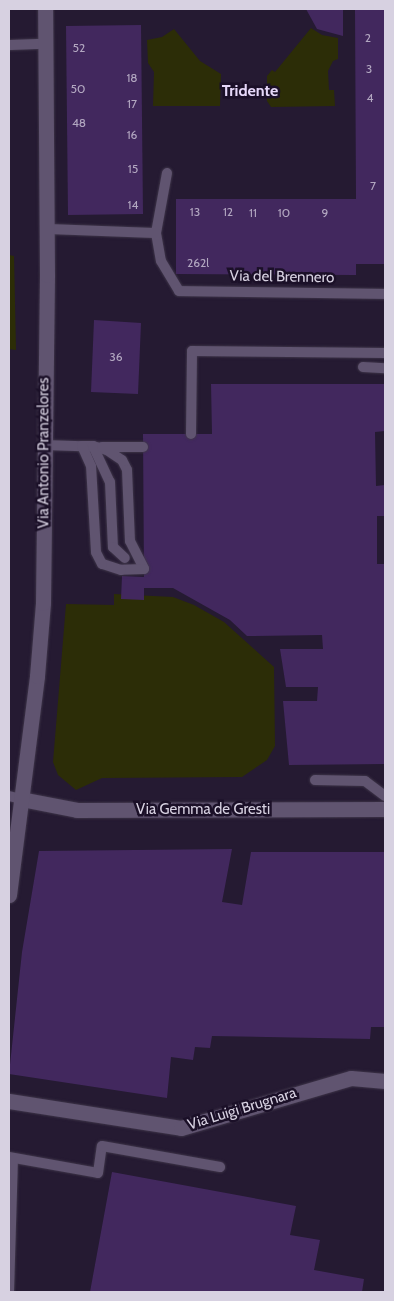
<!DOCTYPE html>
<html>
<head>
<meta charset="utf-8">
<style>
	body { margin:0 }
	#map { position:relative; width:394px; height:1301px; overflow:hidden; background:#251a32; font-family:Cabin,sans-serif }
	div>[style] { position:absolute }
	.green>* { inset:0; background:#2c2d07 }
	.building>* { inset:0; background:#42285e }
	.roads { filter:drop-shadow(0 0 1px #3e3549) drop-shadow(0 0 1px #3e3549) }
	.lane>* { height:10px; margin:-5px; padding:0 5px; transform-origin:5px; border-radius:5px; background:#605470 }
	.street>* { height:15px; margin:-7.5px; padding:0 7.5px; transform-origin:7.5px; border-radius:7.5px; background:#605470 }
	span { translate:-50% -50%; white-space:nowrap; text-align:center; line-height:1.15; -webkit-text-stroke:5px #1b1028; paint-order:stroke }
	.number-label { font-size:12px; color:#b2a7c0 }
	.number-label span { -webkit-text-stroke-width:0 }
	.street-label { font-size:15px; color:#d7d1e1 }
	.neighbourhood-label { font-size:16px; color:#e5d7f8; font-weight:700 }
	.frame { position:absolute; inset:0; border:10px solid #d7d1e1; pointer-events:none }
</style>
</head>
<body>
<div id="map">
	<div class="green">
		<div style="clip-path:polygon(311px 28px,322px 35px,338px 38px,338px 59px,333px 61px,328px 71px,329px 90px,334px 90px,335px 106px,271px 107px,267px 101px,267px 76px,272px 70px,275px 72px)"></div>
		<div style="clip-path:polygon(174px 29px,200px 61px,221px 74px,220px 106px,153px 106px,154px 72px,148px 63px,147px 40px,162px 37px)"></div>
		<div style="clip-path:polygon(9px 255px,14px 256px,16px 350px,9px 349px)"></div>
		<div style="clip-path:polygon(114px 594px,173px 597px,194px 605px,224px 622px,274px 667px,275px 746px,267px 760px,242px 777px,102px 778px,76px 790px,58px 775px,53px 762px,66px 604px,114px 605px)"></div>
	</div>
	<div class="building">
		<div style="clip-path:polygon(306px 9px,343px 9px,343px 36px,317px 29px)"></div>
		<div style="clip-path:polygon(355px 9px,385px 9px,385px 264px,356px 264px,356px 275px,176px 274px,176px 199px,356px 199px)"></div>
		<div style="clip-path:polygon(141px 25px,143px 214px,68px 215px,66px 26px)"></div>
		<div style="clip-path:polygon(94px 320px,141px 323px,138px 394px,91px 392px)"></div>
		<div style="clip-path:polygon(211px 384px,385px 384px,385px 431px,375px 432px,376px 486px,385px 485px,385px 516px,377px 516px,377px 564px,385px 564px,385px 764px,289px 765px,283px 701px,317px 701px,318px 687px,286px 687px,280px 649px,323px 649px,322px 635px,247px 636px,230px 620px,173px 588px,144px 588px,144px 600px,121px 599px,122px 576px,144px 577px,143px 434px,212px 434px)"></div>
		<div style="clip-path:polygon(232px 849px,222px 902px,242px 905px,251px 852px,385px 852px,385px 1027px,371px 1027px,370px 1039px,212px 1036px,210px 1048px,195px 1047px,193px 1060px,171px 1057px,167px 1098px,9px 1074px,22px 952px,39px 851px)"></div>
		<div style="clip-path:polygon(112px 1172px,296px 1206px,290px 1235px,320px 1240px,314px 1270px,364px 1279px,362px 1292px,90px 1292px)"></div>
	</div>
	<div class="roads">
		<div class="lane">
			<div style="left:9px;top:45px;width:36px;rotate:-2deg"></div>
			<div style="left:167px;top:173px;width:61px;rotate:100.4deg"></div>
			<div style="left:156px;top:233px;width:28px;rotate:80deg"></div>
			<div style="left:161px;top:261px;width:35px;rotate:59deg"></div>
			<div style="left:179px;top:291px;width:206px;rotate:0.8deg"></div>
			<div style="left:47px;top:229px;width:109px;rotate:2.1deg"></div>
			<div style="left:363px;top:367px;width:22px;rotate:3deg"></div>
			<div style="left:191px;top:434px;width:83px;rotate:-89.3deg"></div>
			<div style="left:192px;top:351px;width:193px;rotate:0.6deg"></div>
			<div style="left:44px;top:445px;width:38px;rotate:2deg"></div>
			<div style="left:82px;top:446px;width:11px"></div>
			<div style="left:93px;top:446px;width:15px;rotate:16deg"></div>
			<div style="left:107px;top:450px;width:18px;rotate:34deg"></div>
			<div style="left:122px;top:460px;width:11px;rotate:63deg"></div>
			<div style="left:127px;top:470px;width:71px;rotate:87.6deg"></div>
			<div style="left:130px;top:541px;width:31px;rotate:63deg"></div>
			<div style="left:144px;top:569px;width:23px;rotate:178deg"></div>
			<div style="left:121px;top:570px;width:20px;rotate:-162deg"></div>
			<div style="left:102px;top:564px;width:13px;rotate:-117deg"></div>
			<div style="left:96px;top:552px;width:86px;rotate:-93.3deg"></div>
			<div style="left:91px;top:466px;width:22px;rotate:-114deg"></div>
			<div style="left:93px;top:446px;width:40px;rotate:65deg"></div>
			<div style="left:110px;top:482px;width:65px;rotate:87.4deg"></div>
			<div style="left:113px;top:547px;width:16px;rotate:43deg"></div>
			<div style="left:102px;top:447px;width:41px"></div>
			<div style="left:315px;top:780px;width:50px;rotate:1.1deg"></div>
			<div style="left:365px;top:781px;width:25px;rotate:37deg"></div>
			<div style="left:9px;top:796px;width:12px;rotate:14deg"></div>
			<div style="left:9px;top:1157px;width:90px;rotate:10.2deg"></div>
			<div style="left:98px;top:1173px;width:27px;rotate:-82deg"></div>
			<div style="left:102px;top:1146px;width:120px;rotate:10.1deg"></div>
			<div style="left:9px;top:1292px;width:134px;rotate:-88.3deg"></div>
		</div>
		<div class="street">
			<div style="left:21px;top:799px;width:57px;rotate:11.1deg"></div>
			<div style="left:77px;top:810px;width:308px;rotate:-0.2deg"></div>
			<div style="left:9px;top:895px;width:221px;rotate:-82.7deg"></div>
			<div style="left:37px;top:676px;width:73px;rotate:-85.3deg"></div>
			<div style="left:43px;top:603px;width:328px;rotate:-89.3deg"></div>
			<div style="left:47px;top:275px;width:266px;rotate:-90.4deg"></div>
			<div style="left:9px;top:1101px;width:174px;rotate:8.9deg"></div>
			<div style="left:181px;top:1128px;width:177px;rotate:-16.4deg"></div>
			<div style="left:351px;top:1078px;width:34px;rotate:5deg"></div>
		</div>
	</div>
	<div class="number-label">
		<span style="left:368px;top:38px">2</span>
		<span style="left:79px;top:48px">52</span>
		<span style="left:369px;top:69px">3</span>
		<span style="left:132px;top:78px">18</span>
		<span style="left:78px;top:89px">50</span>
		<span style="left:370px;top:98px">4</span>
		<span style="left:132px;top:104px">17</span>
		<span style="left:79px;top:123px">48</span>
		<span style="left:132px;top:135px">16</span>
		<span style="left:133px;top:169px">15</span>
		<span style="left:373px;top:186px">7</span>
		<span style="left:133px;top:205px">14</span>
		<span style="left:195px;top:212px">13</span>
		<span style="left:228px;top:212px">12</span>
		<span style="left:253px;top:213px">11</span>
		<span style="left:284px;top:213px">10</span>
		<span style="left:325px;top:213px">9</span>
		<span style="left:198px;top:263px">262l</span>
		<span style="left:116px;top:357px">36</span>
	</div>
	<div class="street-label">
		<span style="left:282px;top:277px;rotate:1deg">Via del Brennero</span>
		<span style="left:44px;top:453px;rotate:-90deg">Via Antonio Pranzelores</span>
		<span style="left:203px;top:810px">Via Gemma de Gresti</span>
		<span style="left:242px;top:1109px;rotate:-17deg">Via Luigi Brugnara</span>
	</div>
	<div class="neighbourhood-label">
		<span style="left:250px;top:91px">Tridente</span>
	</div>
	<div class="frame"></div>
</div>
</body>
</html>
